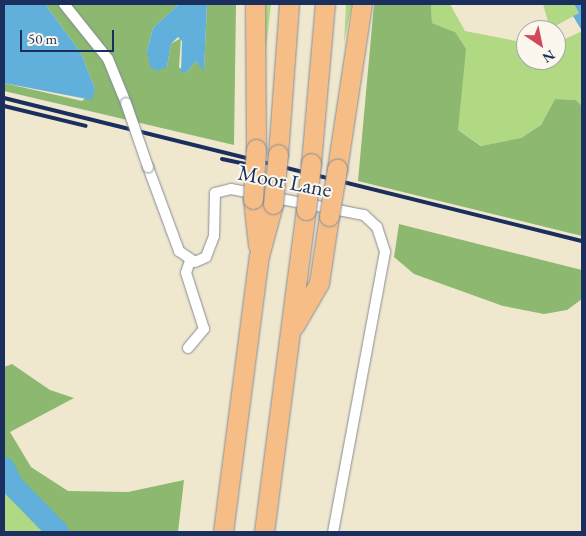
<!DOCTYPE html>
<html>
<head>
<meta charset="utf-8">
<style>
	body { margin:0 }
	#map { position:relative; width:586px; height:536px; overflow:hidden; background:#f0e8ce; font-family:"EB Garamond",serif }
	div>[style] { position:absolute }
	.green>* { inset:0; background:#b1d882 }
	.forest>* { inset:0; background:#8cb870 }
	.water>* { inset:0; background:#61afdb }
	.river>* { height:22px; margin:-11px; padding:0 11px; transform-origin:11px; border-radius:11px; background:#61afdb }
	.roads { filter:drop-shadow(0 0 1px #868c96) drop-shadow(0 0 1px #868c96) }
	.street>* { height:10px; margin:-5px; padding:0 5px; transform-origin:5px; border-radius:5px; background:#fff }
	.highway>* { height:19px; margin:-9.5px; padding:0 9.5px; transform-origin:9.5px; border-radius:9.5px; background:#f6be86 }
	.rail>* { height:4px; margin:-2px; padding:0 2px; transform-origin:2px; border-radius:2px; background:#1b2f5e }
	.bridges { filter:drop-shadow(0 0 1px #868c96) drop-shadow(0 0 1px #868c96) }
	.street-bridge>* { height:10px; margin:-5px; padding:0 5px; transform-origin:5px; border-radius:5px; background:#fff }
	.highway-bridge>* { height:19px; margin:-9.5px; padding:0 9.5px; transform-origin:9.5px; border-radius:9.5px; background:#f6be86 }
	span { translate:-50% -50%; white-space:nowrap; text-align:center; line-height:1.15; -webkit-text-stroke:4px #fbf7ec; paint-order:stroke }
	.street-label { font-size:22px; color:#1b2f5e }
	.frame { position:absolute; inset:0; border:5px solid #1b2f5e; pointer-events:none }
	.north { position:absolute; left:516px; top:20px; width:50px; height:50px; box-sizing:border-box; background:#fbf7ec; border:1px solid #a1a7b3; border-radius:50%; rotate:146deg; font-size:14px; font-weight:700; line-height:20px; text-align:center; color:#1b2f5e }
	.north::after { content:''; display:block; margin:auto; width:18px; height:22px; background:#d1495b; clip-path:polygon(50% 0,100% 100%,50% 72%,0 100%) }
	.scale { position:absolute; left:20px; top:30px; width:94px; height:22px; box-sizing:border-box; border:2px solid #1b2f5e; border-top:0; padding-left:6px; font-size:15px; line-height:18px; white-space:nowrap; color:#1b2f5e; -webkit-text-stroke:4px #fbf7ec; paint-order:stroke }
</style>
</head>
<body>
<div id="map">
	<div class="green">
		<div style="clip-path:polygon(263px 4px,271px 4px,265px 58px)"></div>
		<div style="clip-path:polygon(346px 4px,352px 4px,344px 43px)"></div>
		<div style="clip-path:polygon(431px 4px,450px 4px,465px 31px,526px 43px,526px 60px,556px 60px,556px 43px,582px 31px,582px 106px,576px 100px,555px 99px,541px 125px,521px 138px,482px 146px,458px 130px,455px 32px,432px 23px)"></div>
		<div style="clip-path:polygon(543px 4px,574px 4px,579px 13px,550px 29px)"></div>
		<div style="clip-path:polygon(4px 484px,8px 491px,46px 532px,4px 532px)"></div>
	</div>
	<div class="forest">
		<div style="clip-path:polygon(45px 4px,179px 4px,153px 28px,147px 51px,167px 67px,171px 44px,181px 38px,179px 67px,186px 73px,196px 61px,204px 69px,207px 4px,236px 4px,234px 145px,4px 91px,4px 83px,82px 101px,95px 89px,81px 53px)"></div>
		<div style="clip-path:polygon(374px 4px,431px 4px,432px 23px,455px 32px,466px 49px,458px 130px,481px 146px,521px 138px,541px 125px,555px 99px,576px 100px,582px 106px,582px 236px,358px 181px)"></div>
		<div style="clip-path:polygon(399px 224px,582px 270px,582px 299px,567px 310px,544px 314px,503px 306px,414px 274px,394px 257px)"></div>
		<div style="clip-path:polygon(12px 364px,50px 390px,74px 398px,10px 432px,31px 467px,68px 491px,128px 492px,184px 480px,178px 532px,46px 532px,4px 484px,4px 367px)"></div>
	</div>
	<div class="water">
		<div style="clip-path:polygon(4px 4px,45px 4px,81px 53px,95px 89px,92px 100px,4px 83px)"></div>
		<div style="clip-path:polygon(179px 4px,207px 4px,204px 71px,196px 61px,186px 73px,181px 72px,182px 41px,178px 37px,171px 44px,167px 67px,157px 71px,150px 67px,147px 51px,153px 28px)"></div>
		<div style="clip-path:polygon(574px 4px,582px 4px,582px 31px,573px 16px,579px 13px)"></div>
	</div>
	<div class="river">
		<div style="left:4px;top:468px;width:19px;rotate:65deg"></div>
		<div style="left:12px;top:485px;width:66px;rotate:45.6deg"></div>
	</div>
	<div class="roads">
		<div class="street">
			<div style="left:64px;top:4px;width:70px;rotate:51.3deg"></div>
			<div style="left:108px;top:59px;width:48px;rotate:67.8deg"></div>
			<div style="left:148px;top:167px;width:90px;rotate:69.7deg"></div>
			<div style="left:179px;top:251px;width:19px;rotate:35deg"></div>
			<div style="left:195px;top:262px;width:12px;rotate:-24deg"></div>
			<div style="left:206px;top:257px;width:22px;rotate:-69deg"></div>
			<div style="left:214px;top:236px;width:43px;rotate:-88.7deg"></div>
			<div style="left:215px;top:193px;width:16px;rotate:-14deg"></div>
			<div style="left:231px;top:189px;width:26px;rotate:11deg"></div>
			<div style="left:271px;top:197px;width:95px;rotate:11deg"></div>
			<div style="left:364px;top:215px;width:18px;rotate:43deg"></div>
			<div style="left:377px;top:227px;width:26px;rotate:72deg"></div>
			<div style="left:385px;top:252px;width:285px;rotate:100.5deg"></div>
			<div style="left:188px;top:348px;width:25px;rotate:-50deg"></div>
			<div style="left:204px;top:329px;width:59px;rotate:-107.8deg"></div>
			<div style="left:186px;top:273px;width:13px;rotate:-72deg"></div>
		</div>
		<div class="highway">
			<div style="left:255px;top:4px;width:145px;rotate:89.6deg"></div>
			<div style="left:278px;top:154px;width:150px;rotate:-85.8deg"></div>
			<div style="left:311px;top:163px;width:160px;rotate:-85deg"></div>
			<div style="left:337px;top:169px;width:167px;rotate:-81.4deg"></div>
			<div style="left:253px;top:199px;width:46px;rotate:83.8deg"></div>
			<div style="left:294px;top:326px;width:50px;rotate:-59.8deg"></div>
			<div style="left:319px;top:283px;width:68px;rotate:-81.5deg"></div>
			<div style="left:223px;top:532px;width:278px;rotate:-82.6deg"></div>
			<div style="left:259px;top:256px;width:54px;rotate:-74.9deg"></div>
			<div style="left:264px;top:532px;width:325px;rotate:-82.6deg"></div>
		</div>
	</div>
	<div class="rail">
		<div style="left:4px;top:98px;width:595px;rotate:13.9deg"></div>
		<div style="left:4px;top:106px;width:84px;rotate:13.7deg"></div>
		<div style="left:222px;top:159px;width:38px;rotate:12deg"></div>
	</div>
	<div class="bridges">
		<div class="street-bridge">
			<div style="left:126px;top:103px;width:68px;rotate:71deg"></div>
		</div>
		<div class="highway-bridge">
			<div style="left:253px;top:199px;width:50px;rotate:-86.6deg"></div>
			<div style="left:273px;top:204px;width:50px;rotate:-84.3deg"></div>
			<div style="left:306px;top:210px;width:47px;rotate:-83.9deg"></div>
			<div style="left:329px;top:216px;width:48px;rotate:-80.3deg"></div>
		</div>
	</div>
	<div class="street-label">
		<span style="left:285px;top:181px;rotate:11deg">Moor Lane</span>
	</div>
	<div class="frame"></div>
	<div class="north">N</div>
	<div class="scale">50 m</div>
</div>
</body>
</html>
